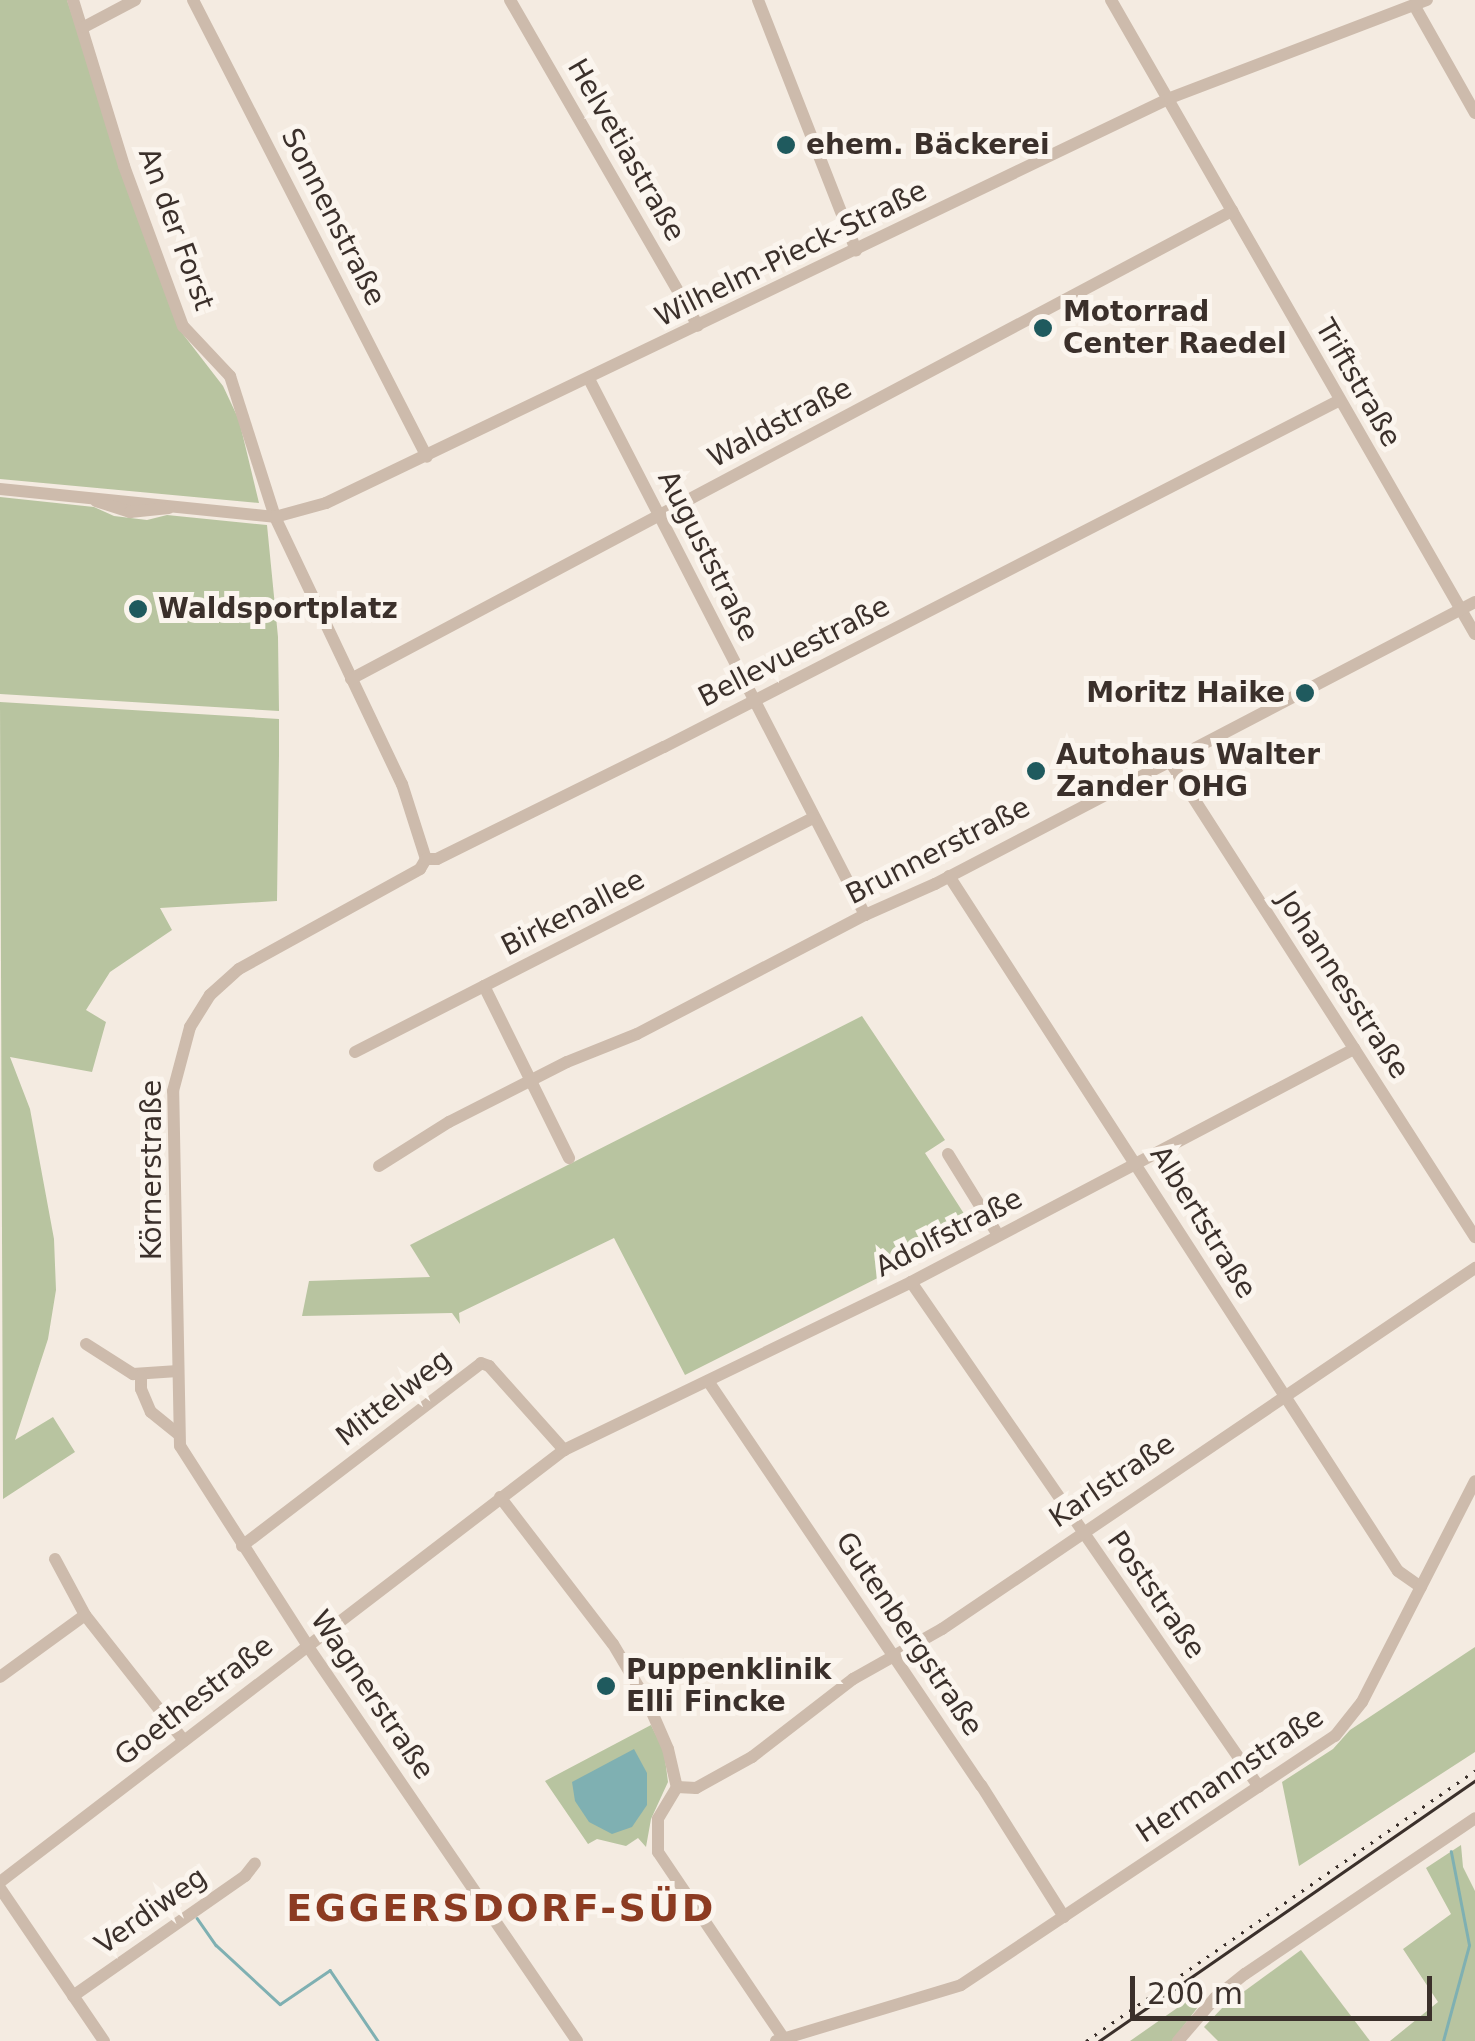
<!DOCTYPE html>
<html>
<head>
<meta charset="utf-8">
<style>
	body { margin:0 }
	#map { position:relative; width:1475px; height:2041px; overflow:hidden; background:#f4ebe1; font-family:"DejaVu Sans",sans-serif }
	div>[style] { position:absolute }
	.green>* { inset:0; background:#b8c4a0 }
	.water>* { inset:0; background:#7fb0b2 }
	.stream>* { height:2.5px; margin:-1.25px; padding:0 1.25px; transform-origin:1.25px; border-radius:1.25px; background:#7fb0b2 }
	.minor>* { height:12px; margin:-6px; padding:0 6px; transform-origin:6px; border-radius:6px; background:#cdbbac }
	.tram>* { height:2.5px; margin:-1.25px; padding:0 1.25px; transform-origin:1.25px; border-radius:1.25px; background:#3b302b }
	.rail>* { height:2.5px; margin-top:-1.25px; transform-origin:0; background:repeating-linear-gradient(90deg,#3b302b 0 2.5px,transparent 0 10.5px) }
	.dots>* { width:28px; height:28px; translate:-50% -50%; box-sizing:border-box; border:5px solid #fbf5ee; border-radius:50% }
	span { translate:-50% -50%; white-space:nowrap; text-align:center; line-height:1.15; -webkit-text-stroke:10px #fbf5ee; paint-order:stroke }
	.poi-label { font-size:28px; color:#3b302b; font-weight:700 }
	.left { translate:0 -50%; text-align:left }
	.right { translate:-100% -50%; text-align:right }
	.street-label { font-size:28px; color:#3b302b }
	.district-label { font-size:38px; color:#8c3b22; font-weight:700; letter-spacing:2.5px }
	.scale { position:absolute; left:1130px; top:1976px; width:302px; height:45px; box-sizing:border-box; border:5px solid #3b302b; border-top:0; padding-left:12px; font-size:30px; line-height:35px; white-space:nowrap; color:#3b302b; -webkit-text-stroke:8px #fbf5ee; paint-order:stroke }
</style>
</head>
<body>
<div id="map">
	<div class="green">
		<div style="clip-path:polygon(0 0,67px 0,179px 329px,223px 386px,239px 420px,259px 503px,0 479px)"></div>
		<div style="clip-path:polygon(0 497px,94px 507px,114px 516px,147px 520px,167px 515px,267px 525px,278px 637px,279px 711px,0 694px)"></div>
		<div style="clip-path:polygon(0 702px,279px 719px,279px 755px,277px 901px,160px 908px,172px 930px,110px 972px,86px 1010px,106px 1022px,92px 1072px,10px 1057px,30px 1109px,54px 1239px,56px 1290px,48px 1339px,15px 1440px,53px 1417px,75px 1452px,3px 1499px)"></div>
		<div style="clip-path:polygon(862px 1016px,945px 1140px,925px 1153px,970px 1223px,967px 1233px,685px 1375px,614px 1238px,459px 1313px,460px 1324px,452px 1313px,302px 1316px,309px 1281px,430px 1277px,410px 1245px)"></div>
		<div style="clip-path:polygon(1475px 1647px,1475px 1752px,1299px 1866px,1282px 1782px,1333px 1749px,1350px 1730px)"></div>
		<div style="clip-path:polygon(651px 1725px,664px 1751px,668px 1782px,651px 1819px,646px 1847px,638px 1838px,626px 1846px,597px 1839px,588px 1844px,545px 1781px)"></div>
		<div style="clip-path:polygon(1461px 1845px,1463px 1867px,1475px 1891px,1475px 2041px,1390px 2041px,1438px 2002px,1403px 1949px,1451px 1914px,1426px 1868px)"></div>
		<div style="clip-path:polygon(1301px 1950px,1370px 2041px,1218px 2041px,1204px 2027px,1224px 2006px)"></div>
		<div style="clip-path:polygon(1190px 1999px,1196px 2000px,1198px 2007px,1172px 2041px,1130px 2041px)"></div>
	</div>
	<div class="water">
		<div style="clip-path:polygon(634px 1749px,647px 1773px,647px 1805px,632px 1827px,612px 1834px,589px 1822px,575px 1801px,572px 1782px)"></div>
	</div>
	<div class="stream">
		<div style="left:197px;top:1918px;width:33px;rotate:55deg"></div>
		<div style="left:216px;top:1945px;width:87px;rotate:42.7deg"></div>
		<div style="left:280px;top:2004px;width:60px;rotate:-34.2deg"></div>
		<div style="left:330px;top:1970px;width:86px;rotate:55.9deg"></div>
		<div style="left:1443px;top:2041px;width:99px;rotate:-74.8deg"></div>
		<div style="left:1469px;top:1945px;width:95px;rotate:-101deg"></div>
	</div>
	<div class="minor">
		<div style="left:73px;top:0;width:174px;rotate:72.9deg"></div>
		<div style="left:124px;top:166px;width:171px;rotate:69.8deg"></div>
		<div style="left:183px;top:326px;width:69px;rotate:46.8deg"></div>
		<div style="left:230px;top:376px;width:148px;rotate:72.3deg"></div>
		<div style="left:275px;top:517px;width:296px;rotate:64.6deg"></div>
		<div style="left:402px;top:784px;width:79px;rotate:72.3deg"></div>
		<div style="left:193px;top:0;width:513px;rotate:62.89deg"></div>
		<div style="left:510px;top:0;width:376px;rotate:60deg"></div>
		<div style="left:758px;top:0;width:269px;rotate:68.6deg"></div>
		<div style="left:1111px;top:0;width:731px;rotate:60.14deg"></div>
		<div style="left:1414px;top:5px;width:124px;rotate:60.5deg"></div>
		<div style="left:84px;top:27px;width:58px;rotate:-27.9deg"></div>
		<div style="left:589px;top:379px;width:603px;rotate:62.75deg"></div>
		<div style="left:0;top:489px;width:276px;rotate:5.8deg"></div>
		<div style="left:275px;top:517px;width:53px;rotate:-15.4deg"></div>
		<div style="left:326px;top:503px;width:936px;rotate:-25.63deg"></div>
		<div style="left:1170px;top:98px;width:275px;rotate:-20.9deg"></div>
		<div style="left:96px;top:501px;width:36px;rotate:18deg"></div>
		<div style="left:130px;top:512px;width:39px;rotate:-6deg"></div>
		<div style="left:351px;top:679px;width:998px;rotate:-27.98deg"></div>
		<div style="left:1169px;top:760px;width:567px;rotate:57.32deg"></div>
		<div style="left:949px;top:876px;width:827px;rotate:57.14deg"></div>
		<div style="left:1398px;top:1571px;width:28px;rotate:35deg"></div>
		<div style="left:484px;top:986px;width:192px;rotate:63.7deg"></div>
		<div style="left:355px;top:1052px;width:514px;rotate:-27.06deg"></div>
		<div style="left:948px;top:1154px;width:95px;rotate:58.3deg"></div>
		<div style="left:379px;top:1166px;width:83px;rotate:-32.2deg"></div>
		<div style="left:449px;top:1122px;width:132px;rotate:-27deg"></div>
		<div style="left:567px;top:1062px;width:75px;rotate:-21.8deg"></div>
		<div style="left:637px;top:1034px;width:257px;rotate:-27.6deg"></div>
		<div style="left:865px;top:915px;width:77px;rotate:-23.9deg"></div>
		<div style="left:935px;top:884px;width:609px;rotate:-27.57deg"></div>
		<div style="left:911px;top:1282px;width:613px;rotate:55.43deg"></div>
		<div style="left:86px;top:1344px;width:56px;rotate:32.6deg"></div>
		<div style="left:133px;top:1374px;width:45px;rotate:-3.8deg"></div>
		<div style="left:141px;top:1375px;width:14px;rotate:90deg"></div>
		<div style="left:141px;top:1389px;width:25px;rotate:67deg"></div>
		<div style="left:151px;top:1412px;width:36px;rotate:39deg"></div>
		<div style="left:708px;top:1381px;width:488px;rotate:56deg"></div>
		<div style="left:981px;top:1785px;width:156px;rotate:57.8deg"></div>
		<div style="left:500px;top:1497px;width:185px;rotate:52.5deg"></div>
		<div style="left:613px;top:1644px;width:69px;rotate:59.3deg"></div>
		<div style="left:648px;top:1703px;width:50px;rotate:66.5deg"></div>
		<div style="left:668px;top:1749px;width:39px;rotate:77deg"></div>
		<div style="left:677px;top:1787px;width:37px;rotate:121deg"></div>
		<div style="left:658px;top:1819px;width:33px;rotate:90deg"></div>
		<div style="left:658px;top:1852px;width:223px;rotate:56deg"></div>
		<div style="left:242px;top:1546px;width:301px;rotate:-37.4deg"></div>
		<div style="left:481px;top:1363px;width:9px;rotate:21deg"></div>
		<div style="left:489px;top:1366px;width:113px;rotate:48.2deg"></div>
		<div style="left:55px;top:1559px;width:64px;rotate:61.8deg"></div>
		<div style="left:85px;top:1615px;width:160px;rotate:51.8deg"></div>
		<div style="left:0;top:1677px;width:105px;rotate:-36.1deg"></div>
		<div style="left:677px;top:1787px;width:19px;rotate:3deg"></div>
		<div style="left:696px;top:1788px;width:64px;rotate:-29deg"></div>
		<div style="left:752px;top:1757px;width:128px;rotate:-37.7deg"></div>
		<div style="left:853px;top:1679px;width:102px;rotate:-29.3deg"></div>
		<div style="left:942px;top:1629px;width:644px;rotate:-34.11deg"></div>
		<div style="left:0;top:1882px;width:710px;rotate:-37.45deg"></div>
		<div style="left:564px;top:1450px;width:386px;rotate:-25.8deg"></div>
		<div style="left:911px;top:1282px;width:501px;rotate:-27.74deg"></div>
		<div style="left:0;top:1888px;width:185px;rotate:55.8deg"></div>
		<div style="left:73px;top:1996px;width:210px;rotate:-34.9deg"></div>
		<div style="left:245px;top:1876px;width:16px;rotate:-52deg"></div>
		<div style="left:577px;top:2041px;width:478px;rotate:-124.3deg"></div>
		<div style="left:308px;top:1646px;width:237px;rotate:-122.6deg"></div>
		<div style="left:180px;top:1446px;width:355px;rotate:-91.1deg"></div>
		<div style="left:173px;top:1091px;width:66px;rotate:-75.1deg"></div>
		<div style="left:190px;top:1027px;width:38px;rotate:-58deg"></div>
		<div style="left:210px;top:995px;width:39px;rotate:-42deg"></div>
		<div style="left:239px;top:969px;width:207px;rotate:-28.9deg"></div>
		<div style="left:420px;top:869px;width:12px;rotate:-59deg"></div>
		<div style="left:426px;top:859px;width:11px"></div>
		<div style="left:437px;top:859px;width:253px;rotate:-26.3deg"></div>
		<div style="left:664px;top:747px;width:758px;rotate:-27.17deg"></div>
		<div style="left:776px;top:2041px;width:193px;rotate:-16.8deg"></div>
		<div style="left:961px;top:1985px;width:449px;rotate:-33.7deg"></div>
		<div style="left:1335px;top:1736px;width:43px;rotate:-51.5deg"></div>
		<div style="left:1362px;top:1702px;width:248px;rotate:-62.9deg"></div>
		<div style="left:1178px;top:2041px;width:57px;rotate:-49.3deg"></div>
		<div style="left:1215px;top:1998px;width:38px;rotate:-39deg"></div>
		<div style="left:1245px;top:1974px;width:278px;rotate:-34.1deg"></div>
	</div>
	<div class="tram">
		<div style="left:1099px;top:2041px;width:457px;rotate:-34.7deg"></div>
	</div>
	<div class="rail">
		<div style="left:1086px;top:2041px;width:474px;rotate:-34.8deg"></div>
	</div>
	<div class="dots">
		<div style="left:786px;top:145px;background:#1f5a5e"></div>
		<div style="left:1043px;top:328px;background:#1f5a5e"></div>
		<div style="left:138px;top:609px;background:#1f5a5e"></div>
		<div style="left:1305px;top:693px;background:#1f5a5e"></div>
		<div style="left:1036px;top:771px;background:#1f5a5e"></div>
		<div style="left:606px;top:1686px;background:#1f5a5e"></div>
	</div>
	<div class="poi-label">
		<span class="left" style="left:806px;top:145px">ehem. Bäckerei</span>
		<span class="left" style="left:1063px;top:328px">Motorrad<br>Center Raedel</span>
		<span class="left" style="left:158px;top:609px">Waldsportplatz</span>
		<span class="right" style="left:1285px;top:693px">Moritz Haike</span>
		<span class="left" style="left:1056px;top:771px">Autohaus Walter<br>Zander OHG</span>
		<span class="left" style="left:626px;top:1686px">Puppenklinik<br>Elli Fincke</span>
	</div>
	<div class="street-label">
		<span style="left:626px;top:150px;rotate:60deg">Helvetiastraße</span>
		<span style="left:333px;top:217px;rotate:63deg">Sonnenstraße</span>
		<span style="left:176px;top:229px;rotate:70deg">An der Forst</span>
		<span style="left:791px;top:254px;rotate:-26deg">Wilhelm-Pieck-Straße</span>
		<span style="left:1358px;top:383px;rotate:60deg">Triftstraße</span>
		<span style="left:780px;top:423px;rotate:-28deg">Waldstraße</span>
		<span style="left:708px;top:556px;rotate:63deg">Auguststraße</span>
		<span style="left:794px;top:652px;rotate:-27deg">Bellevuestraße</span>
		<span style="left:938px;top:851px;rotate:-27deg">Brunnerstraße</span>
		<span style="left:573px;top:913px;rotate:-27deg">Birkenallee</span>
		<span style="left:1343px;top:985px;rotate:57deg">Johannesstraße</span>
		<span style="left:152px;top:1170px;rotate:-90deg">Körnerstraße</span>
		<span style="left:1203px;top:1222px;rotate:58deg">Albertstraße</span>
		<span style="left:949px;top:1233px;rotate:-27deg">Adolfstraße</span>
		<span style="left:394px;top:1398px;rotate:-38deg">Mittelweg</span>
		<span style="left:1112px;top:1481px;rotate:-34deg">Karlstraße</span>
		<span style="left:1156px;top:1595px;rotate:55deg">Poststraße</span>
		<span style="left:909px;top:1634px;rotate:56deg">Gutenbergstraße</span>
		<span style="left:372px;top:1695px;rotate:56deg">Wagnerstraße</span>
		<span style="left:194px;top:1701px;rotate:-38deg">Goethestraße</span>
		<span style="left:1230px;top:1775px;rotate:-34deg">Hermannstraße</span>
		<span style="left:151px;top:1911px;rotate:-35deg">Verdiweg</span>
	</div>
	<div class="district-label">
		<span style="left:501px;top:1909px">EGGERSDORF-SÜD</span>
	</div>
	<div class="scale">200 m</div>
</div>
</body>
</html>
